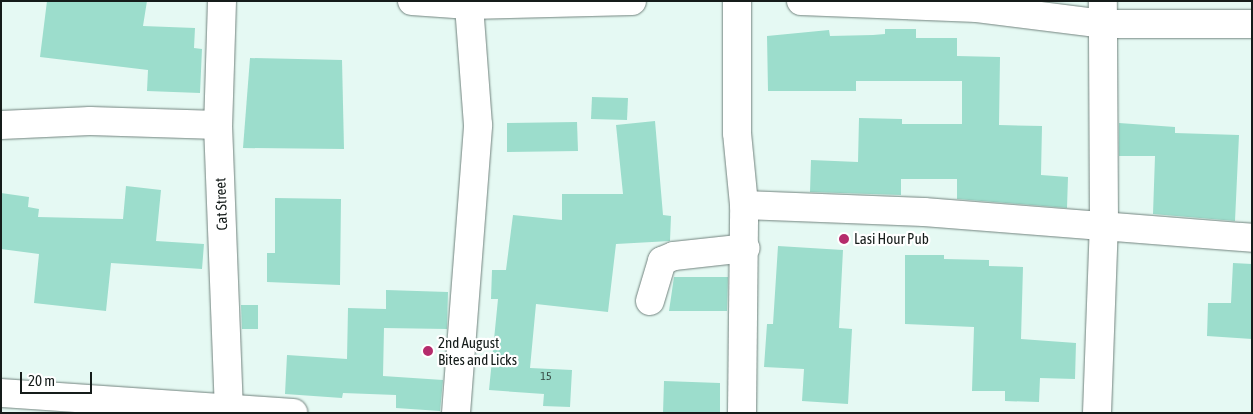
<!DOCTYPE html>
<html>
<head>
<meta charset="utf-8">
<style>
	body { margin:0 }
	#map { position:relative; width:1253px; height:414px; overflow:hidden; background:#e5f9f3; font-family:"Asap Condensed",sans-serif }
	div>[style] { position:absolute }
	.building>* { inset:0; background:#9cddcc }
	.roads { filter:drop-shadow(0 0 1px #72837e) drop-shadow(0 0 1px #72837e) }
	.minor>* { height:28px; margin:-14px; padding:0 14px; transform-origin:14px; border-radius:14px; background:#fff }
	.dots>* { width:14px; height:14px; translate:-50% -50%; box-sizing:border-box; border:2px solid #fff; border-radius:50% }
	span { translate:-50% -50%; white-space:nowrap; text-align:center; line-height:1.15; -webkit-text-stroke:4.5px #fff; paint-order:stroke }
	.number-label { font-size:12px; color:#374c46 }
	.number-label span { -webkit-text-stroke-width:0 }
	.street-label { font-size:15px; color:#151c1a }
	.poi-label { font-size:15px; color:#151c1a }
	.left { translate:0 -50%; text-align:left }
	.frame { position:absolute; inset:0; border:2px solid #151c1a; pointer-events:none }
	.scale { position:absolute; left:20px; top:372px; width:72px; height:22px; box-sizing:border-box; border:2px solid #151c1a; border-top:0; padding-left:6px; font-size:15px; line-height:18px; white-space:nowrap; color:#151c1a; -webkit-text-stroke:4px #fff; paint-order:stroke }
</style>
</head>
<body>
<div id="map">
	<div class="building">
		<div style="clip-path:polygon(47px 1px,147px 1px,143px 26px,195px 28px,194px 48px,202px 49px,200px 93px,147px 91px,148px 70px,40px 57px)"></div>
		<div style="clip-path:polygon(885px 29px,916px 29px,916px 38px,957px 38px,957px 56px,1000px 57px,999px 125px,1042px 126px,1041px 175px,1068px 177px,1067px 208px,957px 199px,957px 179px,901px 179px,901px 195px,810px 192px,811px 160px,858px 162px,859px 118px,902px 119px,902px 124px,962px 124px,962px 81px,856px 81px,856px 91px,768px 91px,767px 36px,829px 30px,830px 36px,873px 35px,885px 34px)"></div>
		<div style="clip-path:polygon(250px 58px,342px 60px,344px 149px,243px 148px)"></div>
		<div style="clip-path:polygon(592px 97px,628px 98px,627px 120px,591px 119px)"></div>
		<div style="clip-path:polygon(655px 121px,663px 215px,671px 216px,670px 241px,616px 244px,608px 312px,536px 304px,530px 368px,572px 370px,570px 407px,543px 406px,544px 394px,489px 390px,498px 299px,491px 299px,492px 270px,506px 270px,513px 215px,562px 220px,562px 194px,623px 194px,616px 125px)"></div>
		<div style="clip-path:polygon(577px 122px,578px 151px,507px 152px,507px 123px)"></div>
		<div style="clip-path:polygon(1119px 123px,1175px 127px,1175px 133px,1239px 135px,1235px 221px,1153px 214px,1155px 156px,1119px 156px)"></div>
		<div style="clip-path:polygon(126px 186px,161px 190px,156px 241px,204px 244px,202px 269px,111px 263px,106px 311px,34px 303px,39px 254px,1px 249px,1px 193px,29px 197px,28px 207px,39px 209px,38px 217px,123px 219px)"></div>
		<div style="clip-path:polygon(275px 198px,341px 199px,340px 285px,267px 282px,267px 253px,275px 253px)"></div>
		<div style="clip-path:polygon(778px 246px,843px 250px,839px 328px,852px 329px,848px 404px,802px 401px,804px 369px,764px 367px,767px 324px,773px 324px)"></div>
		<div style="clip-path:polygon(905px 255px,944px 255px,944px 259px,989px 260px,989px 266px,1023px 267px,1021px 339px,1076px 343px,1075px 379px,1040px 378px,1039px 402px,1005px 401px,1005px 391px,972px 391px,974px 327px,905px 324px)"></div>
		<div style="clip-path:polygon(1233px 263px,1252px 264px,1252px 339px,1207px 336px,1208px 303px,1231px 303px)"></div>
		<div style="clip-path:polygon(674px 277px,728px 277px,727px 311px,669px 311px)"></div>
		<div style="clip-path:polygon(386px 290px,448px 292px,447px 329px,384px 328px,383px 376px,443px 380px,440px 411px,396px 408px,396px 395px,343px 393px,342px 398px,285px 394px,287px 355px,347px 359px,348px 308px,386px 309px)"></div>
		<div style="clip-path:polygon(241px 305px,258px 305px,258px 329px,242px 329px)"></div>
		<div style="clip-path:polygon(664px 381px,720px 383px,720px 413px,663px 413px)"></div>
	</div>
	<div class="roads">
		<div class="minor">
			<div style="left:222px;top:1px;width:124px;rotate:91.8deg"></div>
			<div style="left:218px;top:125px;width:282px;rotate:87.8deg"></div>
			<div style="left:412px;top:1px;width:57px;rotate:4deg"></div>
			<div style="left:469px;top:5px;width:163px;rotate:-1.4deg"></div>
			<div style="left:737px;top:1px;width:132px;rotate:90deg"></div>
			<div style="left:737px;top:133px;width:72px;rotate:84.4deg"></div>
			<div style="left:801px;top:1px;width:176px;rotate:2.3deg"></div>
			<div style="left:977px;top:8px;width:127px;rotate:7.2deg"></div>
			<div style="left:1103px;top:24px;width:149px"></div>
			<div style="left:1px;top:125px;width:89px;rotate:-2.6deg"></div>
			<div style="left:90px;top:121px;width:128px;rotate:1.8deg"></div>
			<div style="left:650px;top:301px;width:42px;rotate:-73.3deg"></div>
			<div style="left:662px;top:261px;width:13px;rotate:-23deg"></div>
			<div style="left:674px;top:256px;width:72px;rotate:-6.3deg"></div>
			<div style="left:1px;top:393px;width:293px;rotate:3.9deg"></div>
			<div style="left:456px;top:413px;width:289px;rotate:-85.6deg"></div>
			<div style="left:478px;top:125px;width:120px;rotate:-94.3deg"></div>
			<div style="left:742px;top:413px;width:208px;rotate:-89.4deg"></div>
			<div style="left:744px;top:205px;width:180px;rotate:2.2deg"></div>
			<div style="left:924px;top:212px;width:329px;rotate:4.5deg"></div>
			<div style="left:1097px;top:413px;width:188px;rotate:-87.9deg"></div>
			<div style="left:1104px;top:225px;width:224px;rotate:-90.3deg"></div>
		</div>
	</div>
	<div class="dots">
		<div style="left:844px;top:239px;background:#b52c6c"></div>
		<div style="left:428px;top:351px;background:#b52c6c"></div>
	</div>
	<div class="number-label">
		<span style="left:546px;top:377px">15</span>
	</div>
	<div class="street-label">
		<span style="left:221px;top:204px;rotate:-92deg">Cat Street</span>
	</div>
	<div class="poi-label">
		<span class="left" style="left:854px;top:239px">Lasi Hour Pub</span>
		<span class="left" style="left:438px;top:351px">2nd August<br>Bites and Licks</span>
	</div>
	<div class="frame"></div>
	<div class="scale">20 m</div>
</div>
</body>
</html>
